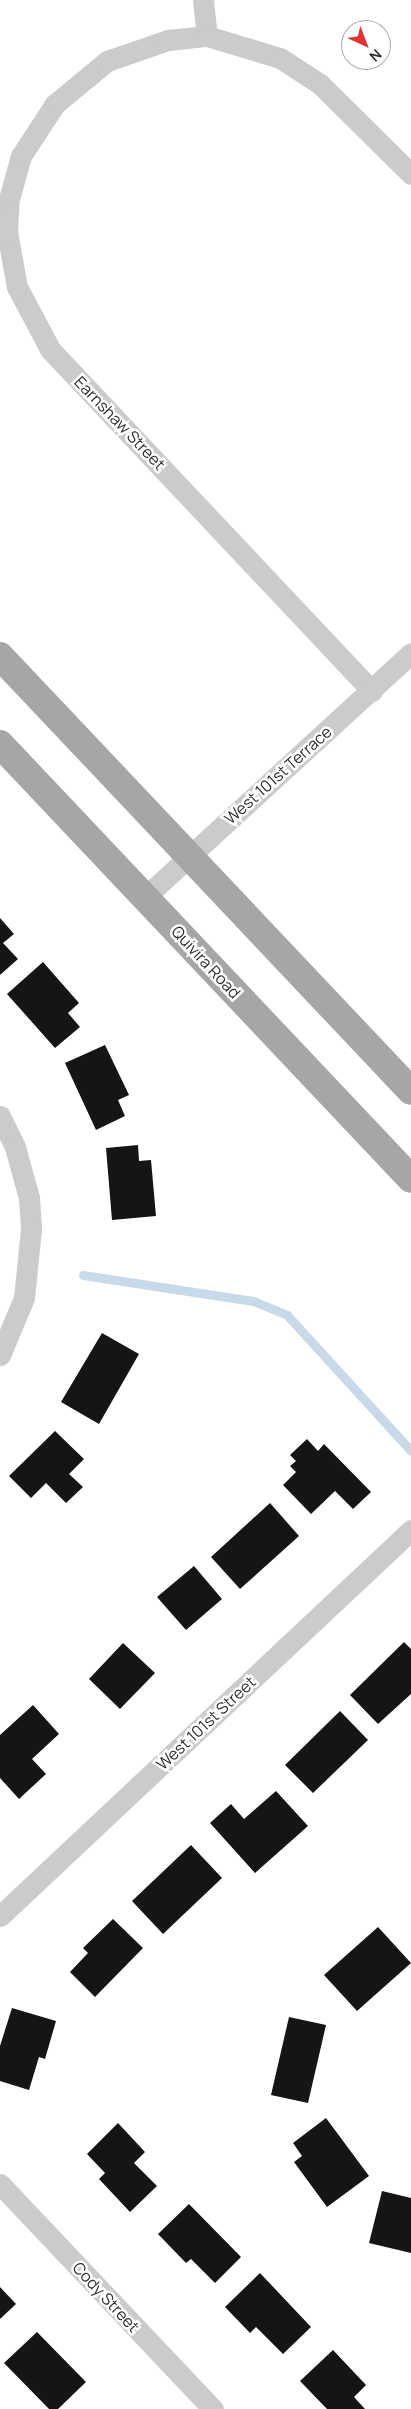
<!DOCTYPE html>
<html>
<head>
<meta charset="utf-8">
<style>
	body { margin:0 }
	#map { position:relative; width:411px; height:2409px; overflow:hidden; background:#fff; font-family:Manrope,sans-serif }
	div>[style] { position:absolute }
	.stream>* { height:9px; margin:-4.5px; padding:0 4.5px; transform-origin:4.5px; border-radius:4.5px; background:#c8daea }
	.building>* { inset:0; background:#151515 }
	.street>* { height:21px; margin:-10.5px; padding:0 10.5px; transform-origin:10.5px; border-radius:10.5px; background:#cbcbcb }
	.primary>* { height:28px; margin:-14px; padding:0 14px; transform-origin:14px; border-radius:14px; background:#a6a6a6 }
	span { translate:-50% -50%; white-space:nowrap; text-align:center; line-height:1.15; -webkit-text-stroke:5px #fff; paint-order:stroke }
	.street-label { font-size:16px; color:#2e2e2e }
	.north { position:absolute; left:341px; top:20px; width:50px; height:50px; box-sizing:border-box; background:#fff; border:1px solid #ababab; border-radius:50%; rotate:137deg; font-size:14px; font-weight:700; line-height:20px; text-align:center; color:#2e2e2e }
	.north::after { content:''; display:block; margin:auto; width:18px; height:22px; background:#df3635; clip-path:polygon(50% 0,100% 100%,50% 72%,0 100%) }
</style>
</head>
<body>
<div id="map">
	<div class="stream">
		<div style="left:83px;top:1275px;width:172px;rotate:8.7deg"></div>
		<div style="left:253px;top:1301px;width:37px;rotate:22deg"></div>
		<div style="left:287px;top:1315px;width:184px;rotate:47.6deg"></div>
	</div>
	<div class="building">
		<div style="clip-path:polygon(0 918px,14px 934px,3px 943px,18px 959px,0 975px)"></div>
		<div style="clip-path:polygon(43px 962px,79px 1003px,68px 1013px,80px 1027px,55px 1048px,7px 994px)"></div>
		<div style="clip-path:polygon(105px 1045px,129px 1095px,118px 1100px,125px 1116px,96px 1130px,65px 1063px)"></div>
		<div style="clip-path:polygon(138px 1145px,139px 1161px,151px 1160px,156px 1216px,112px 1220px,106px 1148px)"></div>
		<div style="clip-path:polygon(102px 1333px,139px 1354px,99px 1424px,61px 1402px)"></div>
		<div style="clip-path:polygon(55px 1431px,84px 1459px,69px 1474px,83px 1487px,66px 1503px,46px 1483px,31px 1498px,9px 1476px)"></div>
		<div style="clip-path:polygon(307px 1439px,318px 1451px,324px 1444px,371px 1492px,353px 1509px,335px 1491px,311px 1514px,283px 1485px,296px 1472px,290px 1466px,296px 1461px,290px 1455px)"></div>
		<div style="clip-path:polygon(270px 1503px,299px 1536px,240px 1589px,211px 1557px)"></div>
		<div style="clip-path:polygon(194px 1566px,222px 1599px,186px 1630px,157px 1597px)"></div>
		<div style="clip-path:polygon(404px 1642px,411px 1649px,411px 1694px,378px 1724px,350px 1695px)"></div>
		<div style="clip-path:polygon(123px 1643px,155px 1673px,120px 1709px,89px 1679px)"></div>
		<div style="clip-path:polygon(33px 1705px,59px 1734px,32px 1759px,46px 1774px,19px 1799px,0 1778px,0 1735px)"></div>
		<div style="clip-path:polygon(340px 1711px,368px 1740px,313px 1793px,285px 1765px)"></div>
		<div style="clip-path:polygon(276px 1791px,308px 1826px,255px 1873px,210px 1823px,231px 1804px,244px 1819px)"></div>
		<div style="clip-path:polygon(191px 1845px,222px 1878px,163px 1934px,132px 1901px)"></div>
		<div style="clip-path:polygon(113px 1919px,143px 1948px,95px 1997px,70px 1972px,88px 1953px,83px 1948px)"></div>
		<div style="clip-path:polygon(378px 1927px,411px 1963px,357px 2011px,324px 1975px)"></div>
		<div style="clip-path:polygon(12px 2008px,56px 2021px,45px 2059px,39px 2057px,29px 2090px,0 2081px,0 2046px)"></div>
		<div style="clip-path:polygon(289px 2017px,326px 2025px,308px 2103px,271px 2095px)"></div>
		<div style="clip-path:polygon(326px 2118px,369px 2176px,327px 2207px,294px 2162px,302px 2156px,293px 2143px)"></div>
		<div style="clip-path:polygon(118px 2123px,145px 2152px,134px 2163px,157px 2186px,130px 2212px,99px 2179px,105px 2173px,87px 2154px)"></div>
		<div style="clip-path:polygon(382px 2191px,411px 2198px,411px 2253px,369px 2243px)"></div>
		<div style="clip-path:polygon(189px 2204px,241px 2257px,215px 2283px,191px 2259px,186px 2263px,158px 2234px)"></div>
		<div style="clip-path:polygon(260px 2273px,311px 2327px,283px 2354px,256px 2327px,250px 2333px,225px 2307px)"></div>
		<div style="clip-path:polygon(0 2287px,16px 2304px,0 2319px)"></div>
		<div style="clip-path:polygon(37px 2332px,86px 2382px,58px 2409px,49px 2409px,4px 2363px)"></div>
		<div style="clip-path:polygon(333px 2350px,366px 2385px,354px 2397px,365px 2409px,327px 2409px,300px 2381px)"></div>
	</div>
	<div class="street">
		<div style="left:203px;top:0;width:36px;rotate:84deg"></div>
		<div style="left:372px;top:691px;width:470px;rotate:-133.3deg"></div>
		<div style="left:50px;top:349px;width:70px;rotate:-118deg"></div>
		<div style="left:17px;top:287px;width:56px;rotate:-100.3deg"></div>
		<div style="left:7px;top:232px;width:33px;rotate:-87deg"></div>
		<div style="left:9px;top:199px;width:45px;rotate:-74.4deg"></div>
		<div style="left:21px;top:156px;width:62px;rotate:-56.8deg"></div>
		<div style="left:55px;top:104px;width:67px;rotate:-39.6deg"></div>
		<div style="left:107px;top:61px;width:65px;rotate:-19deg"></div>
		<div style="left:168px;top:40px;width:39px;rotate:-6deg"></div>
		<div style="left:207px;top:36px;width:76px;rotate:16.8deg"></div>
		<div style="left:280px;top:58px;width:48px;rotate:33deg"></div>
		<div style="left:320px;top:84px;width:128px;rotate:44.7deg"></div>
		<div style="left:145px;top:897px;width:361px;rotate:-42.5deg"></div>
		<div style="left:0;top:1116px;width:34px;rotate:64deg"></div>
		<div style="left:15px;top:1147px;width:53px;rotate:74.6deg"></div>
		<div style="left:29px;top:1198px;width:31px;rotate:86deg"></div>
		<div style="left:31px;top:1229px;width:69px;rotate:95.8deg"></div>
		<div style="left:24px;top:1298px;width:62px;rotate:112.8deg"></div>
		<div style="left:0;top:1916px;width:564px;rotate:-43.2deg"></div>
		<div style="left:0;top:2184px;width:310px;rotate:46.6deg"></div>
	</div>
	<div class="primary">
		<div style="left:0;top:656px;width:598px;rotate:46.62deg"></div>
		<div style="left:0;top:744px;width:598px;rotate:46.62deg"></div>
	</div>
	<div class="street-label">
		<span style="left:120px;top:423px;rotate:46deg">Earnshaw Street</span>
		<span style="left:278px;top:775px;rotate:-42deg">West 101st Terrace</span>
		<span style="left:206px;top:962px;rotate:47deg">Quivira Road</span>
		<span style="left:206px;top:1723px;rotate:-43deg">West 101st Street</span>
		<span style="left:106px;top:2297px;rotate:47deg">Cody Street</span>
	</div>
	<div class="north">N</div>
</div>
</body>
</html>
